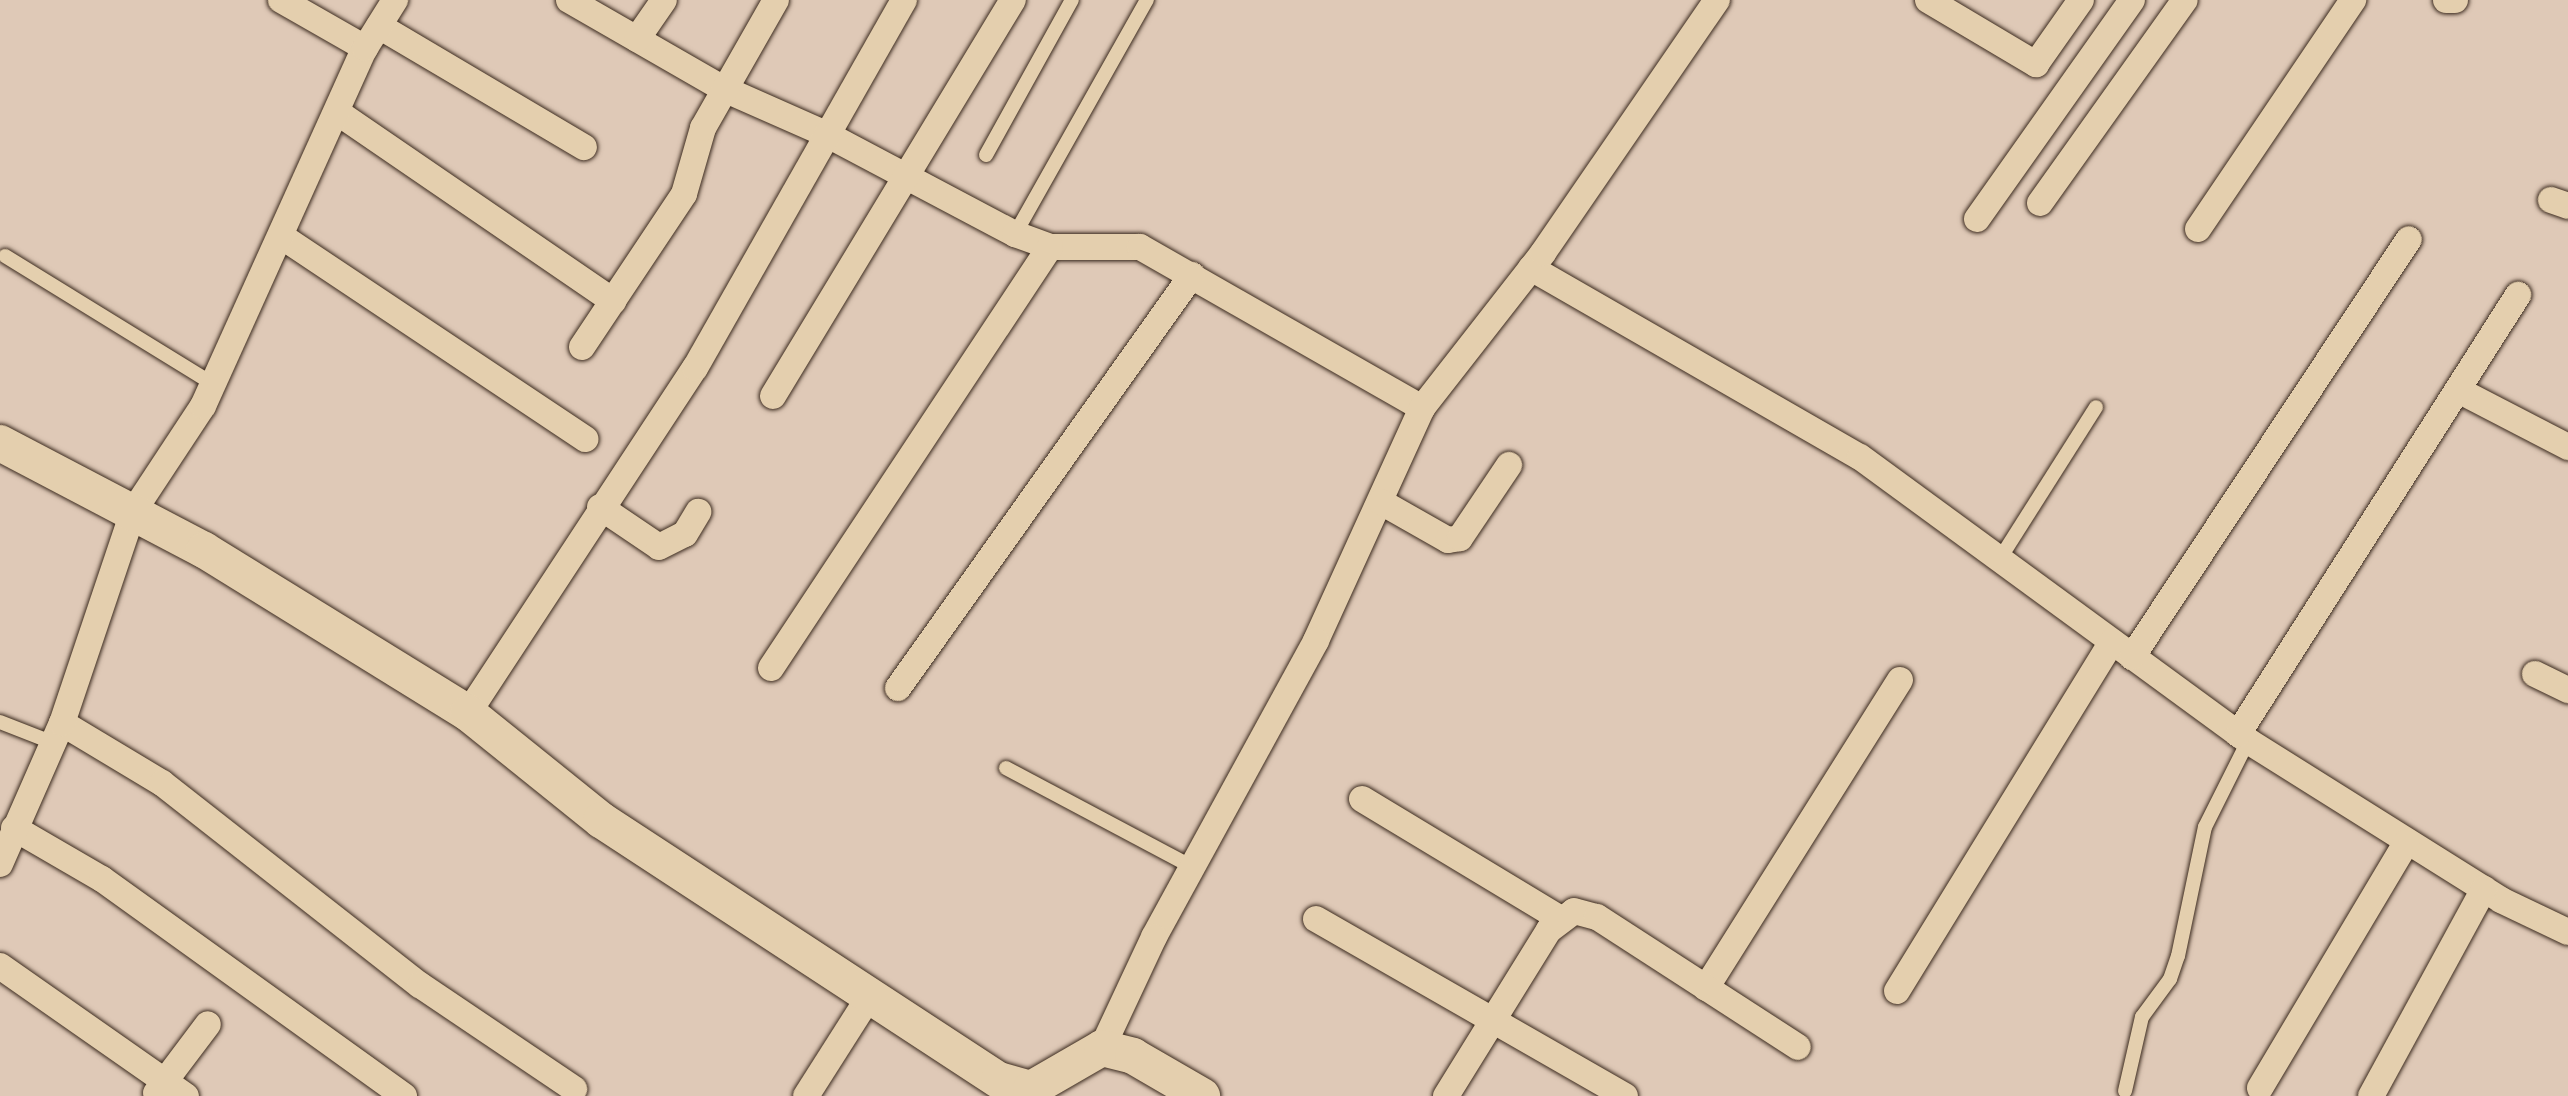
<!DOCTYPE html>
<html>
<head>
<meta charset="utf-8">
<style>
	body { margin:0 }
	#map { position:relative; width:2568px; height:1096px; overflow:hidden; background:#dfc9b7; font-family:"Balsamiq Sans",sans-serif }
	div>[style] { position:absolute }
	.roads { filter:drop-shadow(0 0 2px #3b2a1e) drop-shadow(0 0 2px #3b2a1e) }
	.lane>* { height:14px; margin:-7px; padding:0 7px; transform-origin:7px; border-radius:7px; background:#e4cfae }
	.street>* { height:26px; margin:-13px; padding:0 13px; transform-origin:13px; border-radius:13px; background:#e4cfae }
	.secondary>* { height:36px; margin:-18px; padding:0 18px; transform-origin:18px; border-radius:18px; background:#e4cfae }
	span { translate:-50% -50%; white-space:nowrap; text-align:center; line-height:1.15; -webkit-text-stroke:6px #e4cfae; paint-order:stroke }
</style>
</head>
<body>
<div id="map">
	<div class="roads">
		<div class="lane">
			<div style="left:986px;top:155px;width:177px;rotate:-61deg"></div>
			<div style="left:1015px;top:234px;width:269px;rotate:-60.6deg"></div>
			<div style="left:5px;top:256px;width:244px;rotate:31.6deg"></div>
			<div style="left:1999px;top:560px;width:181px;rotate:-57.6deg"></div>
			<div style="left:0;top:722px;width:55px;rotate:21.4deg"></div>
			<div style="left:1006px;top:768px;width:213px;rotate:28deg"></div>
			<div style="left:2125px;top:1091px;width:76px;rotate:-77.1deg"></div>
			<div style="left:2142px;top:1017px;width:47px;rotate:-53.6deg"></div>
			<div style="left:2170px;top:979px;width:24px;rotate:-71deg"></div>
			<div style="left:2178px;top:956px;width:132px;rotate:-78.2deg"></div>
			<div style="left:2205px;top:827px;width:96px;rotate:-63.4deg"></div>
		</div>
		<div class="street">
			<div style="left:281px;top:0;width:97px;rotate:29.7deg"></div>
			<div style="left:569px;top:0;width:179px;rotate:29.9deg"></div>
			<div style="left:724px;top:89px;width:111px;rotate:23.8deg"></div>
			<div style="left:826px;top:134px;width:214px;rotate:27.9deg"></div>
			<div style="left:1015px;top:234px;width:37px;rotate:20deg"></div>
			<div style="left:1050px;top:247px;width:90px"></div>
			<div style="left:1140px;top:247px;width:325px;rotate:29.7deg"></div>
			<div style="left:1422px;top:408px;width:256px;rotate:114.5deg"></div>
			<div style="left:1316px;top:641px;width:337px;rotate:118.7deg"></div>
			<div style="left:1154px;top:937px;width:123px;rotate:115.1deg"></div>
			<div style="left:1928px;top:0;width:126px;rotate:30.7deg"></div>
			<div style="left:2036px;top:64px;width:78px;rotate:-54.9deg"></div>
			<div style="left:2446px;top:0;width:9px"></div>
			<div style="left:379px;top:26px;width:238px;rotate:30.6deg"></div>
			<div style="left:637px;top:39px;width:47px;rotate:-55.3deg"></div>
			<div style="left:337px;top:112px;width:335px;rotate:34.4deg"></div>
			<div style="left:2551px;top:200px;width:18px;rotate:19deg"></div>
			<div style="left:2040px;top:203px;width:249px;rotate:-54.5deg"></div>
			<div style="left:1977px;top:219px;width:268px;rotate:-54.7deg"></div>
			<div style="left:2198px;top:229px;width:277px;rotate:-55.9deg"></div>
			<div style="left:281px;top:236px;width:366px;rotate:33.7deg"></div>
			<div style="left:1531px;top:268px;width:379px;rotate:29.9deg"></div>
			<div style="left:1860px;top:457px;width:481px;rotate:36.2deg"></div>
			<div style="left:2248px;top:741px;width:299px;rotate:32.1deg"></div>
			<div style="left:2501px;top:900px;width:74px;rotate:25.5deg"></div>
			<div style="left:582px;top:347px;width:184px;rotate:-56.3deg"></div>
			<div style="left:684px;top:194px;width:69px;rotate:-73.9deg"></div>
			<div style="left:703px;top:128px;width:147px;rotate:-60.3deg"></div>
			<div style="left:2458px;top:390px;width:124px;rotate:27.4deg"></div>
			<div style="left:773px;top:396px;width:463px;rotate:-58.8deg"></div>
			<div style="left:1422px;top:408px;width:197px;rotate:-52deg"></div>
			<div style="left:1543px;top:253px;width:307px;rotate:-55.5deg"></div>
			<div style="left:1381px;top:502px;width:77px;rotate:29.6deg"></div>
			<div style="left:1448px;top:540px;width:12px;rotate:-9deg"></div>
			<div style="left:1460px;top:538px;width:88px;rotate:-56.1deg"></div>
			<div style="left:600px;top:507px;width:71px;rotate:34.1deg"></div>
			<div style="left:659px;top:547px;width:29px;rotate:-27deg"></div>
			<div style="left:685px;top:534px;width:26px;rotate:-59deg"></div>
			<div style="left:2132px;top:657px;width:501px;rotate:-56.47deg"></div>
			<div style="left:771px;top:668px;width:505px;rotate:-56.47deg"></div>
			<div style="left:2535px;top:674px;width:37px;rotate:26deg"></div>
			<div style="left:898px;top:688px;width:507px;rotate:-54.55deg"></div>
			<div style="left:468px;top:713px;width:413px;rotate:-56.7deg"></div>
			<div style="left:695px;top:368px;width:423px;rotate:-60.4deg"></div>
			<div style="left:62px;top:723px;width:117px;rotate:31deg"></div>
			<div style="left:162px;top:783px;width:328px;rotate:38.1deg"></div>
			<div style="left:420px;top:985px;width:186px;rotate:34deg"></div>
			<div style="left:2238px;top:734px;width:521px;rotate:-57.47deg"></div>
			<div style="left:1362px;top:799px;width:230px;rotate:31.1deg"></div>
			<div style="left:14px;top:828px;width:102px;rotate:30.1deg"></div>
			<div style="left:102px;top:879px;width:372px;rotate:35.7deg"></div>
			<div style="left:0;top:864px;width:154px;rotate:-66.3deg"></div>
			<div style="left:62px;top:723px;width:223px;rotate:-71.4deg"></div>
			<div style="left:133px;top:512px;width:127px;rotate:-56.6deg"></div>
			<div style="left:203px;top:406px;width:393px;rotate:-65.7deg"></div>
			<div style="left:365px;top:48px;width:57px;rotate:-58deg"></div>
			<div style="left:1316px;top:919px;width:356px;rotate:29.8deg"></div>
			<div style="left:0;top:966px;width:227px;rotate:35deg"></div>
			<div style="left:1706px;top:988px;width:364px;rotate:-57.8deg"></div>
			<div style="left:1897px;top:991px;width:410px;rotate:-58.4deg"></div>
			<div style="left:2260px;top:1088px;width:287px;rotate:-59.2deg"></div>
			<div style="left:156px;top:1093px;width:86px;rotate:-53deg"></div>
			<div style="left:806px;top:1096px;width:117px;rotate:-57.5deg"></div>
			<div style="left:1446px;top:1096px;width:195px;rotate:-58.2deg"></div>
			<div style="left:1549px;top:930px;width:31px;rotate:-37deg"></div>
			<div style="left:1574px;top:911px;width:24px;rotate:15deg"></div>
			<div style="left:1597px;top:917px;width:239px;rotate:32.9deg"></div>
			<div style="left:2371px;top:1096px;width:236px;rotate:-61.4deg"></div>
		</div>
		<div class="secondary">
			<div style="left:0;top:443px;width:230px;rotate:27.7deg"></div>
			<div style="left:204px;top:550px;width:310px;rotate:31.7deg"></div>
			<div style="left:468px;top:713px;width:171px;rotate:38.8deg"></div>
			<div style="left:601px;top:820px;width:475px;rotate:33.2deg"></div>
			<div style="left:999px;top:1080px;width:33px;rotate:16deg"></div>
			<div style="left:1031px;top:1089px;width:82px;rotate:-30deg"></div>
			<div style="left:1102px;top:1048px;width:32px;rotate:14deg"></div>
			<div style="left:1133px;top:1056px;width:80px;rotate:30.1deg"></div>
		</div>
	</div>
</div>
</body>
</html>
